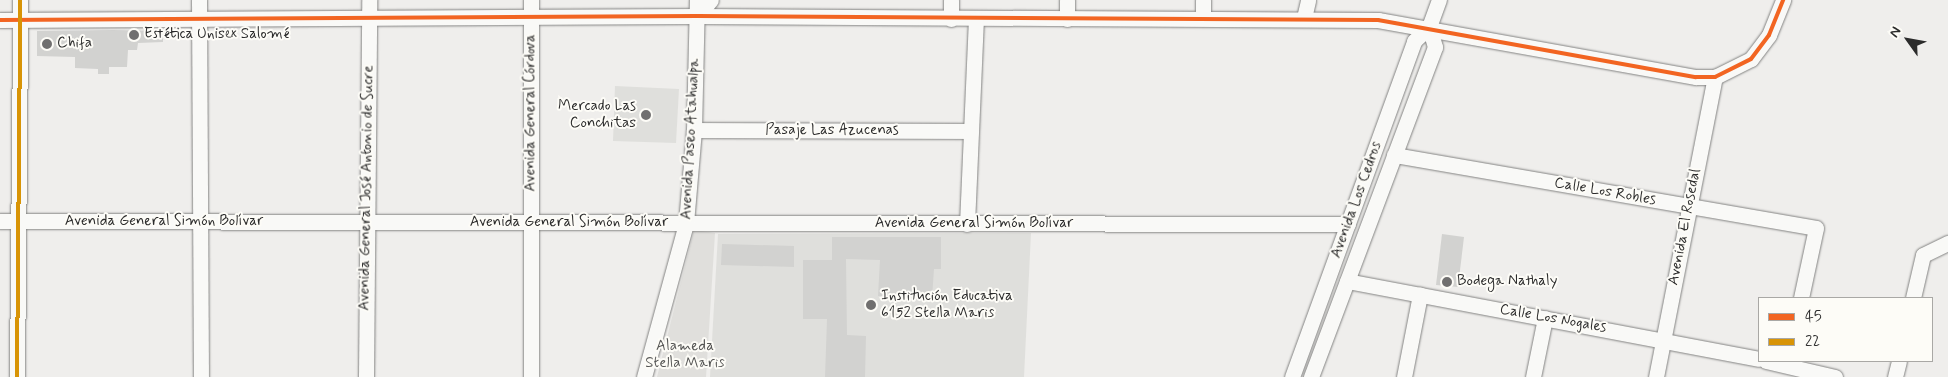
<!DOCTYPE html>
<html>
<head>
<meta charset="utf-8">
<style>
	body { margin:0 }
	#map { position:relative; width:1948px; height:377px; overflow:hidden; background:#efeeec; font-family:Mynerve,sans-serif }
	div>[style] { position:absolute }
	.built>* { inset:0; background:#dfdfdc }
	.green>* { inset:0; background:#e0dfdc }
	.building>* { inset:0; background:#d2d2d0 }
	.roads { filter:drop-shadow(0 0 1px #838382) drop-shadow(0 0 1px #838382) }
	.minor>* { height:15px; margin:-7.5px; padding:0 7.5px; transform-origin:7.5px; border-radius:7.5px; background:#f9f9f7 }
	.bus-1>* { height:4px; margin:-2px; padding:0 2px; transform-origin:2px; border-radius:2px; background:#f26522 }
	.bus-2>* { height:4px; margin:-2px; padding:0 2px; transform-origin:2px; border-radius:2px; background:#d89406 }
	.dots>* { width:14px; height:14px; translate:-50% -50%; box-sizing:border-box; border:2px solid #fdfcf7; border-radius:50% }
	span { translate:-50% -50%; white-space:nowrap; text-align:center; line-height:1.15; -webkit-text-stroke:4px #fdfcf7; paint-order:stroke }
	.poi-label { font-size:15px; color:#2b2b2b }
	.left { translate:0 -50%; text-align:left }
	.right { translate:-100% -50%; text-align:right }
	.street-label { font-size:15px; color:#2b2b2b }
	.park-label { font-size:15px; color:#555554 }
	.legend { position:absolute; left:1758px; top:297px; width:175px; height:65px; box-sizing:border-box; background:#fdfcf7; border:1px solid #a9a8a5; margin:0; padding:6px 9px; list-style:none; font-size:15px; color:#2b2b2b }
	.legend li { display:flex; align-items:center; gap:10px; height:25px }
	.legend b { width:25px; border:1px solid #a9a8a5 }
	.north { position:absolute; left:1883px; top:15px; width:50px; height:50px; -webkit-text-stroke:4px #fdfcf7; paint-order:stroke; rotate:302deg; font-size:14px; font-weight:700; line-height:20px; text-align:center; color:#2b2b2b }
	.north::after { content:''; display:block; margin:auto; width:18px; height:22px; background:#2b2b2b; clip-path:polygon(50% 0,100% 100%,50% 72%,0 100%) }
</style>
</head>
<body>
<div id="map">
	<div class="built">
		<div style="clip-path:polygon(615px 86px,679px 89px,676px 143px,613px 141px)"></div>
		<div style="clip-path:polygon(1031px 233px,1024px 377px,710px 377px,718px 234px)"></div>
	</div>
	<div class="green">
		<div style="clip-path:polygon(694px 230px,715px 233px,706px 377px,657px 377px)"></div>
	</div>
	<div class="building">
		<div style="clip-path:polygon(113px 30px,163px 31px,163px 42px,138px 43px,137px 50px,128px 50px,127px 67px,109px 67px,109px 74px,98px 74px,98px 69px,75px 68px,75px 57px,37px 56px,37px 31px)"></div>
		<div style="clip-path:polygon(1442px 234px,1464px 237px,1458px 287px,1436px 285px)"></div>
		<div style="clip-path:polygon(832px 237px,941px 237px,941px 269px,934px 269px,932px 298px,878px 296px,880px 260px,846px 259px,847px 335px,866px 336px,865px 377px,825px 377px,827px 319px,803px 319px,803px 260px,832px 260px)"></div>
		<div style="clip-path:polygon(722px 244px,794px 246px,794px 267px,721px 265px)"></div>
	</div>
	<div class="roads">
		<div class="minor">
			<div style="left:199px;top:0;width:377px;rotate:89.7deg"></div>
			<div style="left:531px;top:0;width:377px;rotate:90deg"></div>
			<div style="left:951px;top:0;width:19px;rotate:90deg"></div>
			<div style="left:1067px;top:0;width:19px;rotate:90deg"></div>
			<div style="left:697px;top:16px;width:21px;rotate:-49deg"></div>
			<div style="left:1203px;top:18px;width:18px;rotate:-90deg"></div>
			<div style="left:1304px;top:18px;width:18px;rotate:-77deg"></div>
			<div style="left:0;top:20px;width:697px;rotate:-0.33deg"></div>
			<div style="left:697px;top:16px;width:681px;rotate:0.34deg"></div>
			<div style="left:1378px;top:20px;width:323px;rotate:10.2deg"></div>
			<div style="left:1696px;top:77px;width:19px"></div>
			<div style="left:1715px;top:77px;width:40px;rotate:-26.6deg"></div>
			<div style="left:1751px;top:59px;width:30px;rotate:-53deg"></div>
			<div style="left:1769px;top:35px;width:38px;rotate:-68deg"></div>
			<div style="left:1429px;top:27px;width:29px;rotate:-70deg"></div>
			<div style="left:694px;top:130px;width:277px;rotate:0.2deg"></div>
			<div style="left:1394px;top:155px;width:428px;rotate:9.8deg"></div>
			<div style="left:1816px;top:228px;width:72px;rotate:102.1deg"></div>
			<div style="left:0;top:221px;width:1348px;rotate:0.13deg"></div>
			<div style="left:967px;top:224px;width:205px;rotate:-87.5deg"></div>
			<div style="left:1347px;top:281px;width:419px;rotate:10.7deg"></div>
			<div style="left:1913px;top:298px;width:44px;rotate:-76.9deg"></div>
			<div style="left:1923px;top:255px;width:28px;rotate:-26deg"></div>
			<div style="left:1766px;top:361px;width:71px;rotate:13.1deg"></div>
			<div style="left:17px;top:377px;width:377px;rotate:-89.5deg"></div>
			<div style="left:366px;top:377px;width:377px;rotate:-89.5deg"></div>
			<div style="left:644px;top:377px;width:160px;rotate:-74.7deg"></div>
			<div style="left:686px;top:223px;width:93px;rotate:-85.1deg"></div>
			<div style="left:694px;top:130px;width:130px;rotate:-88.7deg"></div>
			<div style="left:1292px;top:377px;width:357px;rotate:-70deg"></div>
			<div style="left:1414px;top:41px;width:21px;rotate:-43deg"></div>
			<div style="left:1429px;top:27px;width:21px;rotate:73deg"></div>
			<div style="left:1435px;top:47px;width:353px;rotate:110.6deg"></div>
			<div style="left:1404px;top:377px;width:84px;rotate:-79deg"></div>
			<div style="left:1533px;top:377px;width:60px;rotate:-78.5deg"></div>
			<div style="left:1656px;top:377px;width:306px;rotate:-78.9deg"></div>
			<div style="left:1895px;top:377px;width:16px;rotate:-76deg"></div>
		</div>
	</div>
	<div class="bus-1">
		<div style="left:0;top:20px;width:697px;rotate:-0.33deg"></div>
		<div style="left:697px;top:16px;width:681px;rotate:0.34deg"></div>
		<div style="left:1378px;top:20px;width:323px;rotate:10.2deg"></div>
		<div style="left:1696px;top:77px;width:19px"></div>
		<div style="left:1715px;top:77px;width:40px;rotate:-26.6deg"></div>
		<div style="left:1751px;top:59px;width:30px;rotate:-53deg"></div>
		<div style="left:1769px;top:35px;width:38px;rotate:-68deg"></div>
	</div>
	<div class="bus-2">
		<div style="left:17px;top:377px;width:377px;rotate:-89.5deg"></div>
	</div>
	<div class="dots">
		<div style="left:134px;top:35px;background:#706f6f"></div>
		<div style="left:47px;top:44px;background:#706f6f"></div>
		<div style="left:646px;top:115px;background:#706f6f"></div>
		<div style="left:1447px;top:282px;background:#706f6f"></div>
		<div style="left:871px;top:305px;background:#706f6f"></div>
	</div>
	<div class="poi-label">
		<span class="left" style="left:144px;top:35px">Estética Unisex Salomé</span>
		<span class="left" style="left:57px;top:44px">Chifa</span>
		<span class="right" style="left:636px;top:115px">Mercado Las<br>Conchitas</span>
		<span class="left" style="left:1457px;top:282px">Bodega Nathaly</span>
		<span class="left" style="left:881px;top:305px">Institución Educativa<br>6152 Stella Maris</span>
	</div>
	<div class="street-label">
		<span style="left:531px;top:113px;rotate:-90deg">Avenida General Córdova</span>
		<span style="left:832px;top:131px">Pasaje Las Azucenas</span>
		<span style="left:691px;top:139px;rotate:-87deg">Avenida Paseo Atahualpa</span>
		<span style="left:367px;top:188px;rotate:-89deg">Avenida General José Antonio de Sucre</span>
		<span style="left:1605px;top:192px;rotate:10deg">Calle Los Robles</span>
		<span style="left:1357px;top:200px;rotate:-70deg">Avenida Los Cedros</span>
		<span style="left:164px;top:222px">Avenida General Simón Bolívar</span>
		<span style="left:569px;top:223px">Avenida General Simón Bolívar</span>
		<span style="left:974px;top:224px">Avenida General Simón Bolívar</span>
		<span style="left:1685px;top:227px;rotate:-79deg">Avenida El Rosedal</span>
		<span style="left:1553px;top:319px;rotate:10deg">Calle Los Nogales</span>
	</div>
	<div class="park-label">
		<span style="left:685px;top:355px">Alameda<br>Stella Maris</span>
	</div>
	<ul class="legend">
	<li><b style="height:6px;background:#f26522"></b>45</li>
	<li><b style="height:6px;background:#d89406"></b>22</li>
	</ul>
	<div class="north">N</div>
</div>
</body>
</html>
